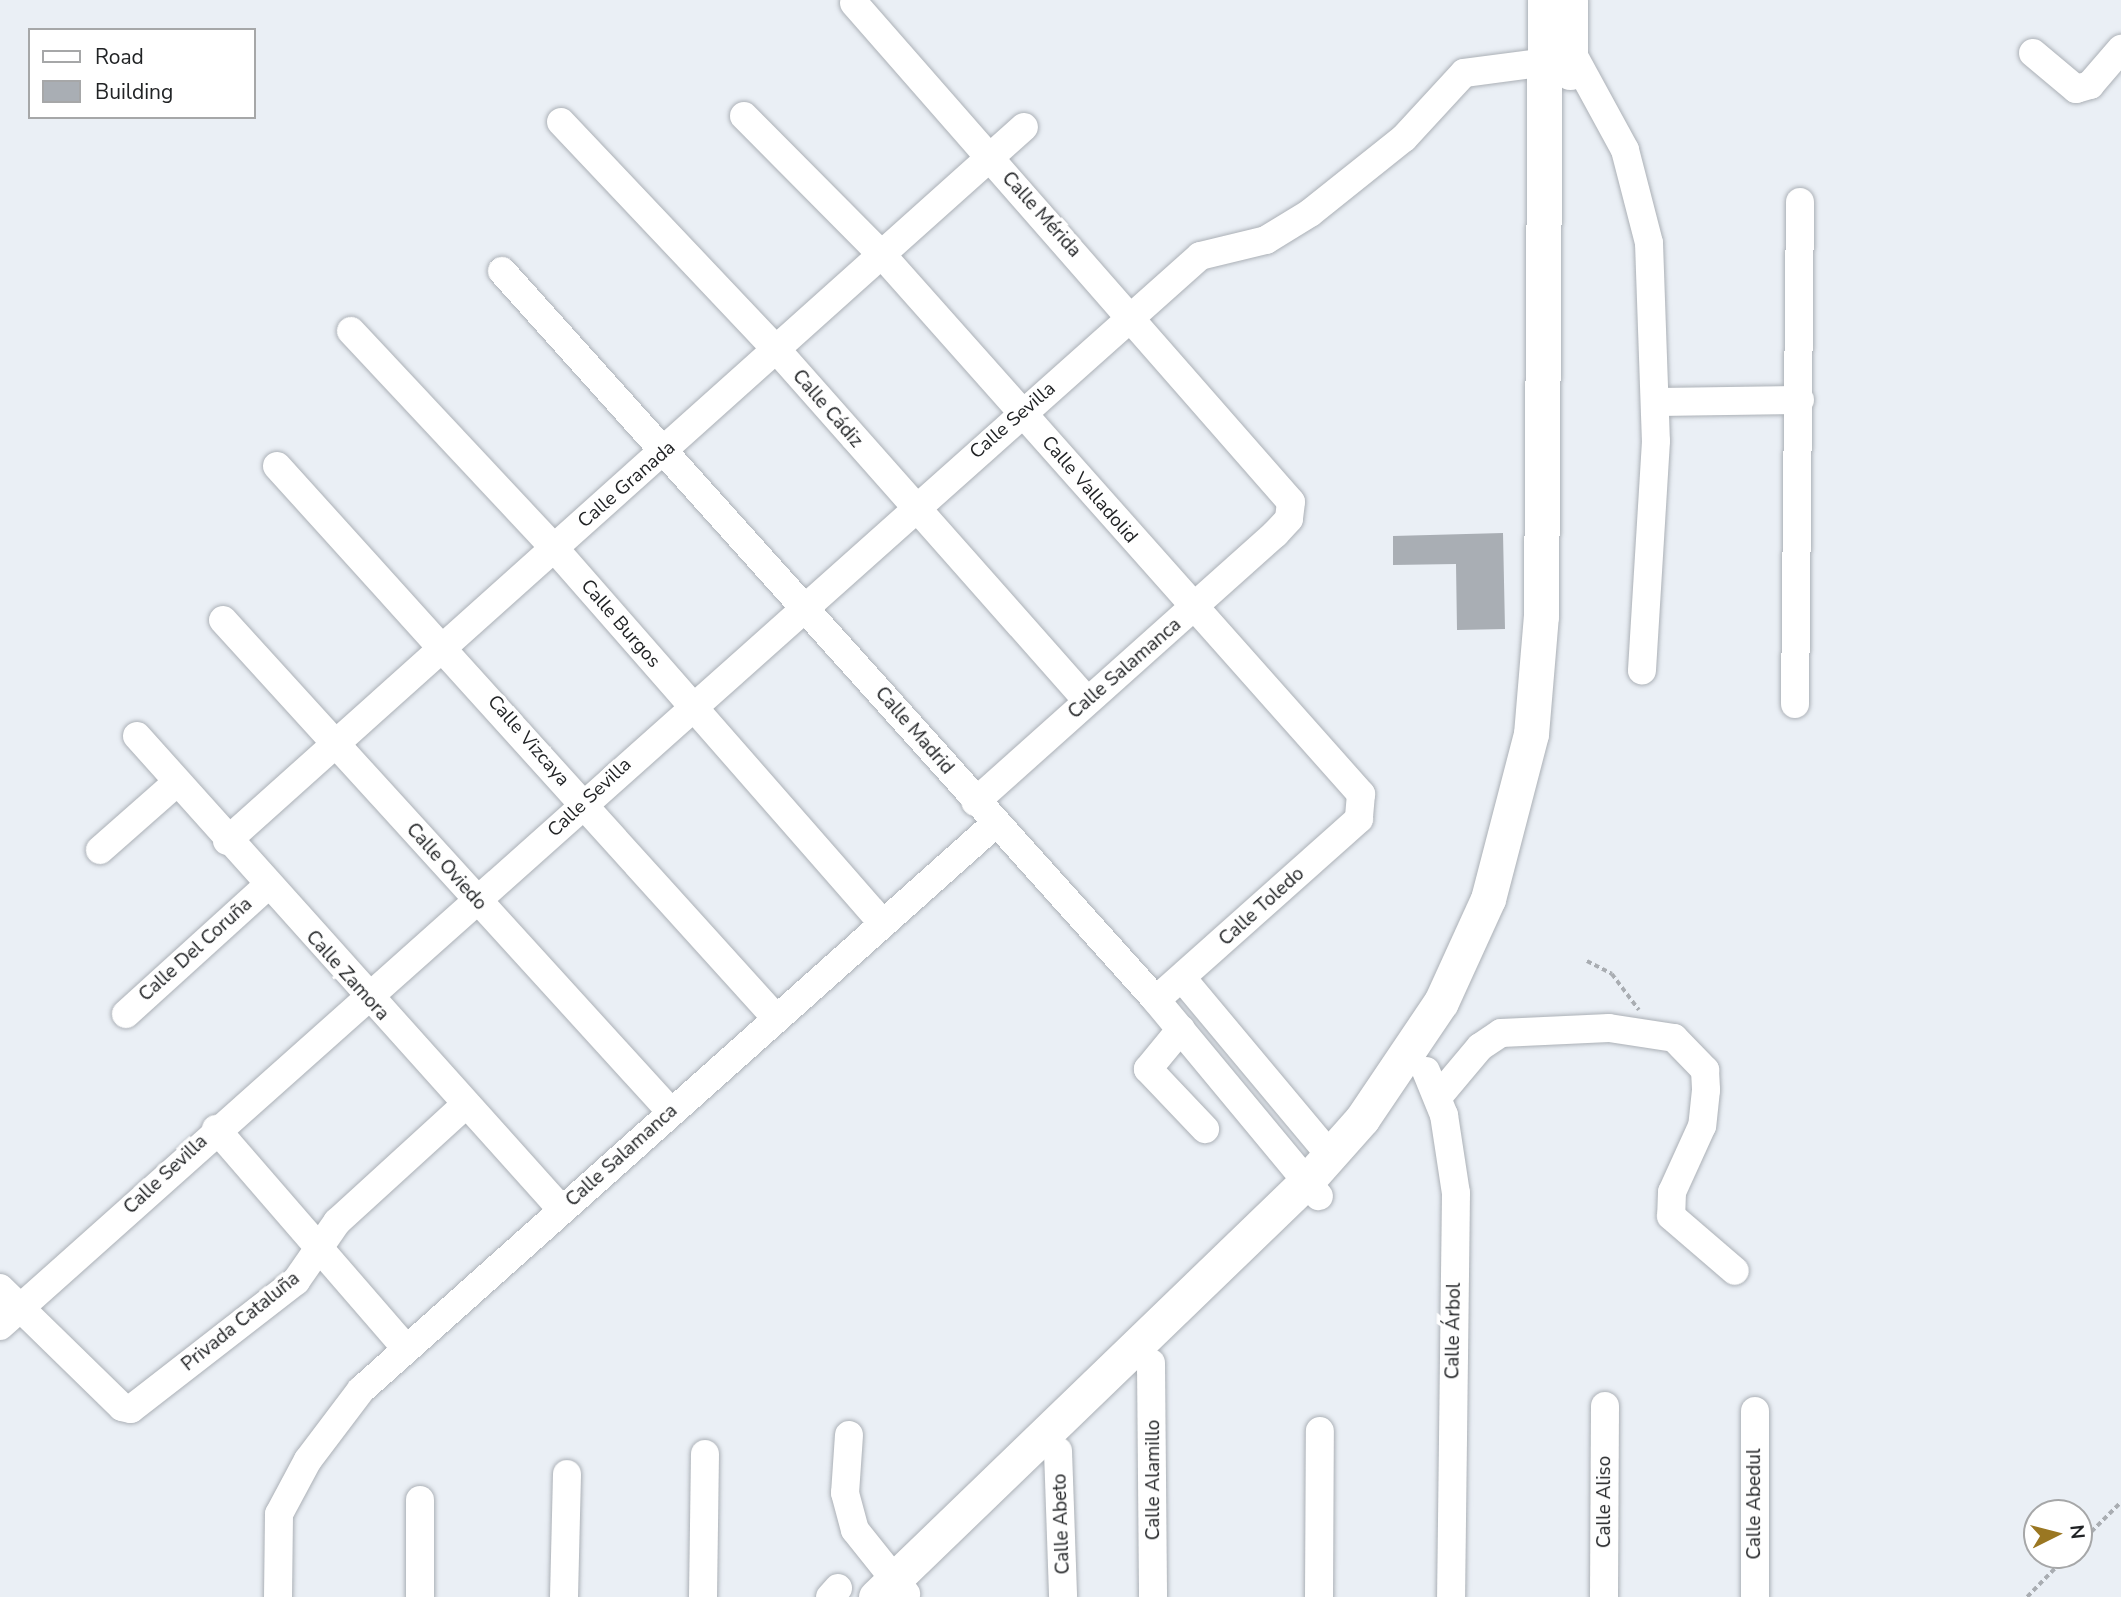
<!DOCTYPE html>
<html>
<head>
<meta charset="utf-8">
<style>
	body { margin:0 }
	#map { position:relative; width:2121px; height:1597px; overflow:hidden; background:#eaeff5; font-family:"Nunito Sans",sans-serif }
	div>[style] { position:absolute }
	.building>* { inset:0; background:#a9aeb4 }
	.path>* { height:3.5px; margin-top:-1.75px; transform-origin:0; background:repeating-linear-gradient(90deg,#a9adb2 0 5px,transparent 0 8.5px) }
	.roads { filter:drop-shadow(0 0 2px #abb0b6) drop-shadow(0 0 2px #abb0b6) }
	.minor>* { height:28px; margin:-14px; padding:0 14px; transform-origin:14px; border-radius:14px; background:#fff }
	.major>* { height:35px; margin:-17.5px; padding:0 17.5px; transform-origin:17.5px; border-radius:17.5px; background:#fff }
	span { translate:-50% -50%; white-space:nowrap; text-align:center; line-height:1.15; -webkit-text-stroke:7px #fff; paint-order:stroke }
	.street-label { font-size:19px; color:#212325 }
	.legend { position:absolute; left:28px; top:28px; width:228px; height:91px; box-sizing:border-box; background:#fff; border:2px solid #a6a7a8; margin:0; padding:9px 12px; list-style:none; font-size:21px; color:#212325 }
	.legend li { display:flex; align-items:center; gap:14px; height:35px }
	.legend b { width:35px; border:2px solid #a6a7a8 }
	.north { position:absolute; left:2023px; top:1499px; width:70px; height:70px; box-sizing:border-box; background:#fff; border:2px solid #a6a7a8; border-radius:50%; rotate:84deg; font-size:19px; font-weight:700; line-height:28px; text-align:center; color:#212325 }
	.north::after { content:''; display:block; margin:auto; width:24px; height:32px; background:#9a7722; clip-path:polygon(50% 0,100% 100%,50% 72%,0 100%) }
</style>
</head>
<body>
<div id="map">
	<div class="building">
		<div style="clip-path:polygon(1503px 533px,1505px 629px,1457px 630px,1456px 564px,1393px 565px,1393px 536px)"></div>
	</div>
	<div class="path">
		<div style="left:1587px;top:961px;width:28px;rotate:27deg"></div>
		<div style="left:1612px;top:974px;width:45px;rotate:53.1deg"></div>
		<div style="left:2079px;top:1544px;width:59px;rotate:-45deg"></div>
		<div style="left:2027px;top:1597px;width:59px;rotate:-45.7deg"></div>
	</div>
	<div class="roads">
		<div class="minor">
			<div style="left:854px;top:3px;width:663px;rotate:48.79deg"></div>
			<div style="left:1291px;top:502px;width:17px;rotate:97deg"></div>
			<div style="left:1289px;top:519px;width:21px;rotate:133deg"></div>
			<div style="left:1275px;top:534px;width:402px;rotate:138.2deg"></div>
			<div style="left:1570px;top:49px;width:115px;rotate:61.4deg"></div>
			<div style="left:1625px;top:150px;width:96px;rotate:75.5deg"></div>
			<div style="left:1649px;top:243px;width:198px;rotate:88deg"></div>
			<div style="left:1656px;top:441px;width:230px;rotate:93.5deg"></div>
			<div style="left:2033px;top:53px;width:56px;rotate:39.9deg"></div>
			<div style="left:2076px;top:89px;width:15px;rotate:-16deg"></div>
			<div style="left:2090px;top:85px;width:48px;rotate:-49.3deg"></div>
			<div style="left:744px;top:116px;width:197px;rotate:45.2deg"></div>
			<div style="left:883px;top:256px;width:720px;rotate:48.38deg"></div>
			<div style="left:1361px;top:794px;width:25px;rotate:95deg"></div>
			<div style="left:1359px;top:819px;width:272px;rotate:138.3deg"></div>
			<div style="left:561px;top:122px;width:313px;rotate:46.6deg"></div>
			<div style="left:776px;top:349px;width:470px;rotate:48.5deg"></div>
			<div style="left:502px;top:271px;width:979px;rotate:48.1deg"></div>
			<div style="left:1156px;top:1000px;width:255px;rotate:50.3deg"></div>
			<div style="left:351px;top:331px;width:299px;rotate:46.9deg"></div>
			<div style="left:555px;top:549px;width:498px;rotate:48.8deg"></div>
			<div style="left:1656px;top:402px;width:144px;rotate:-0.8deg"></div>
			<div style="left:277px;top:466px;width:744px;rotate:47.89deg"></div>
			<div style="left:223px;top:620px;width:665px;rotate:47.68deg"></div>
			<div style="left:1795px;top:704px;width:502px;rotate:-89.43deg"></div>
			<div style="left:137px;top:736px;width:637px;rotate:48.12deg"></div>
			<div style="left:227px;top:841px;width:1070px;rotate:-41.86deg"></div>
			<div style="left:100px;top:850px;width:101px;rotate:-41.4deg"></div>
			<div style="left:1182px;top:978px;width:231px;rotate:50.1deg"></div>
			<div style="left:126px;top:1014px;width:190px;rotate:-42.2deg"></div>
			<div style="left:1181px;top:1029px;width:52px;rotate:129.5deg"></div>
			<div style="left:1148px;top:1069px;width:83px;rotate:46.5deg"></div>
			<div style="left:1426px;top:1071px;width:48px;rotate:67.8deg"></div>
			<div style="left:1444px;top:1115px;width:79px;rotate:81.3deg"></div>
			<div style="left:1456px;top:1193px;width:404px;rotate:90.7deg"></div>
			<div style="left:1438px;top:1097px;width:65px;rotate:-50deg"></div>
			<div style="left:1480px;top:1047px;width:25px;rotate:-34deg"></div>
			<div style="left:1501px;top:1033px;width:108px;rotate:-2.7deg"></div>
			<div style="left:1609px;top:1028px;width:66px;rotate:8.7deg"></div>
			<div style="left:1674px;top:1038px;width:45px;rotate:45.9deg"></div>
			<div style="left:1705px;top:1070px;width:20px;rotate:87deg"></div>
			<div style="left:1706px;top:1090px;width:36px;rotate:96deg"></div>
			<div style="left:1702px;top:1126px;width:72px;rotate:114.4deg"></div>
			<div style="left:1672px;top:1192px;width:24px;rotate:92deg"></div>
			<div style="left:1671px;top:1216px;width:84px;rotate:40.7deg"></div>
			<div style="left:216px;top:1129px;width:289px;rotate:49.1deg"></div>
			<div style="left:0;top:1288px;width:170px;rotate:44.3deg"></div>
			<div style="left:122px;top:1407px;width:9px;rotate:13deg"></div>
			<div style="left:131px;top:1409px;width:209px;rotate:-37.8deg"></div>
			<div style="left:296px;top:1281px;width:72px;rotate:-55.2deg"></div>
			<div style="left:337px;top:1222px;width:173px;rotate:-42.4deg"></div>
			<div style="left:0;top:1326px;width:1608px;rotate:-41.72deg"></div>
			<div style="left:1200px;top:256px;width:68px;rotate:-13.6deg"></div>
			<div style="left:1266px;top:240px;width:52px;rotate:-31.5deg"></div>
			<div style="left:1310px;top:213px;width:120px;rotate:-38.6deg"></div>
			<div style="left:1404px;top:138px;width:88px;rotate:-47.3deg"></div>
			<div style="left:1464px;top:73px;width:83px;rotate:-7.6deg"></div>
			<div style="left:1151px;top:1363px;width:234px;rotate:89.5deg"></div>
			<div style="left:849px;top:1435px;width:58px;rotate:93.9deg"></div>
			<div style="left:845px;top:1493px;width:38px;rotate:75deg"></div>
			<div style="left:855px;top:1530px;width:82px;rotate:51.4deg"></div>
			<div style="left:1058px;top:1451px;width:146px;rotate:88deg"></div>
			<div style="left:278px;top:1597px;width:83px;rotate:-89.3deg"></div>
			<div style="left:279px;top:1514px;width:61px;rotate:-61.8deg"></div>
			<div style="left:308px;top:1460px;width:88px;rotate:-52.9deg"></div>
			<div style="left:361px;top:1390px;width:850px;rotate:-41.76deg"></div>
			<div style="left:420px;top:1597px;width:97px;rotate:-90deg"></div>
			<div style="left:564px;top:1597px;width:123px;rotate:-88.6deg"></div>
			<div style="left:703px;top:1597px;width:143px;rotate:-89.2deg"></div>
			<div style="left:830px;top:1597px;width:12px;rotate:-48deg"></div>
			<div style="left:1319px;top:1597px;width:166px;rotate:-89.7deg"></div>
			<div style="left:1604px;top:1597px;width:191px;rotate:-89.7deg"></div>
			<div style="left:1755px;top:1597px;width:186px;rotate:-90deg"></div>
		</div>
		<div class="major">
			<div style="left:1570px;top:0;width:72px;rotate:90deg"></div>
			<div style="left:876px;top:1597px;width:599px;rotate:-43.99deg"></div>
			<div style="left:1307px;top:1181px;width:83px;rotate:-48.4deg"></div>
			<div style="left:1362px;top:1119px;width:141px;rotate:-56deg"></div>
			<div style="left:1441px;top:1002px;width:113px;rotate:-65.5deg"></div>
			<div style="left:1488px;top:899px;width:171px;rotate:-75.4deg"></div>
			<div style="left:1531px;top:734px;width:118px;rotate:-85.2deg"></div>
			<div style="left:1541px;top:616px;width:616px;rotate:-89.63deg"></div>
		</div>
	</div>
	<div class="street-label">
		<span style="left:1041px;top:215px;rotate:48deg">Calle Mérida</span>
		<span style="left:827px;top:409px;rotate:49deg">Calle Cádiz</span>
		<span style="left:1013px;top:421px;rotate:-41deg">Calle Sevilla</span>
		<span style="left:627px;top:485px;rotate:-41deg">Calle Granada</span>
		<span style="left:1089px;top:490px;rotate:49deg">Calle Valladolid</span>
		<span style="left:620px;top:624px;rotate:49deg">Calle Burgos</span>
		<span style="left:1125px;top:669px;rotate:-41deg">Calle Salamanca</span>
		<span style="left:914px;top:731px;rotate:49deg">Calle Madrid</span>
		<span style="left:528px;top:741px;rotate:49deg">Calle Vizcaya</span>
		<span style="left:590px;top:798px;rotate:-43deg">Calle Sevilla</span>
		<span style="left:446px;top:867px;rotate:48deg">Calle Oviedo</span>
		<span style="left:1262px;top:907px;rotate:-42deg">Calle Toledo</span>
		<span style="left:196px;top:950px;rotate:-42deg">Calle Del Coruña</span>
		<span style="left:347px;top:976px;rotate:48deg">Calle Zamora</span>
		<span style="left:622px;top:1156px;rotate:-42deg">Calle Salamanca</span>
		<span style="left:166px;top:1175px;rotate:-43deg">Calle Sevilla</span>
		<span style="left:241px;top:1322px;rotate:-39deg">Privada Cataluña</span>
		<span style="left:1454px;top:1331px;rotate:-89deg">Calle Árbol</span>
		<span style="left:1154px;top:1480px;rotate:-90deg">Calle Alamillo</span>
		<span style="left:1605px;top:1502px;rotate:-90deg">Calle Aliso</span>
		<span style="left:1755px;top:1504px;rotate:-90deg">Calle Abedul</span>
		<span style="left:1062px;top:1524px;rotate:-92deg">Calle Abeto</span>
	</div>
	<ul class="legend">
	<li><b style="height:9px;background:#fff"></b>Road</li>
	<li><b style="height:19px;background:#a9aeb4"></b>Building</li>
	</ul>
	<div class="north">N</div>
</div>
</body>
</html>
